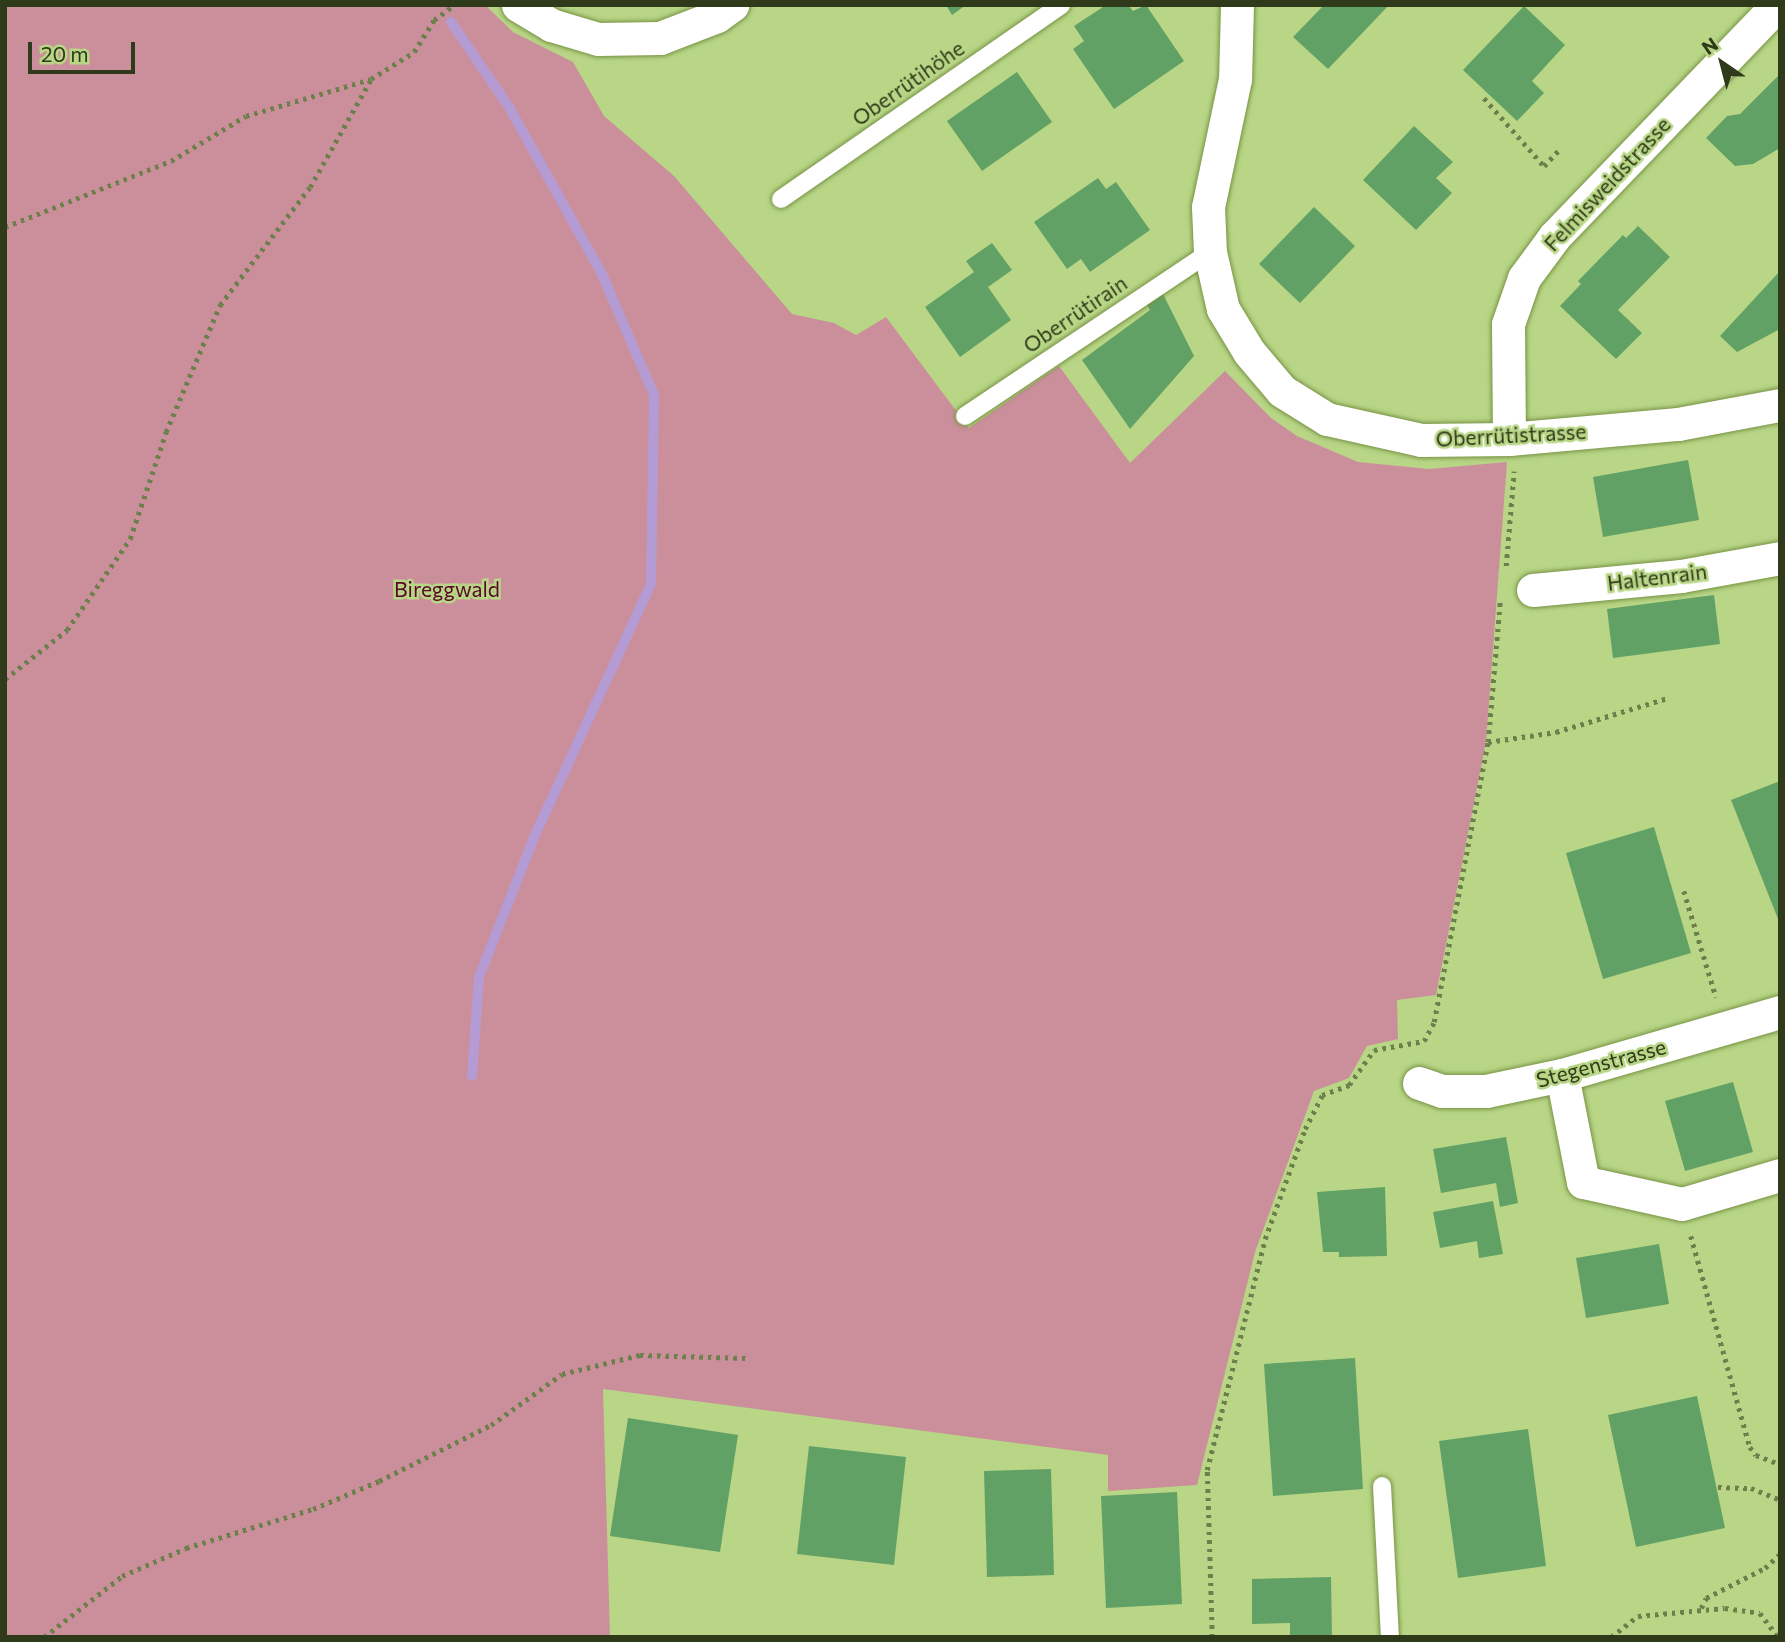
<!DOCTYPE html>
<html>
<head>
<meta charset="utf-8">
<style>
	body { margin:0 }
	#map { position:relative; width:1785px; height:1642px; overflow:hidden; background:#b8d686; font-family:Commissioner,sans-serif }
	div>[style] { position:absolute }
	.green>* { inset:0; background:#cb8f9b }
	.stream>* { height:10px; margin:-5px; padding:0 5px; transform-origin:5px; border-radius:5px; background:#b49bd3 }
	.building>* { inset:0; background:#62a165 }
	.path>* { height:4.5px; margin-top:-2.25px; transform-origin:0; background:repeating-linear-gradient(90deg,#6d804b 0 3.5px,transparent 0 8.5px) }
	.roads { filter:drop-shadow(0 0 2px #789345) drop-shadow(0 0 2px #789345) }
	.lane>* { height:18px; margin:-9px; padding:0 9px; transform-origin:9px; border-radius:9px; background:#fff }
	.street>* { height:33px; margin:-16.5px; padding:0 16.5px; transform-origin:16.5px; border-radius:16.5px; background:#fff }
	span { translate:-50% -50%; white-space:nowrap; text-align:center; line-height:1.15; -webkit-text-stroke:5px #b8d686; paint-order:stroke }
	.street-label { font-size:21px; color:#2f3a1a }
	.park-label { font-size:21px; color:#590727 }
	.frame { position:absolute; inset:0; border:7px solid #2f3a1a; pointer-events:none }
	.north { position:absolute; left:1687px; top:28px; width:70px; height:70px; -webkit-text-stroke:5px #b8d686; paint-order:stroke; rotate:325deg; font-size:19px; font-weight:700; line-height:28px; text-align:center; color:#2f3a1a }
	.north::after { content:''; display:block; margin:auto; width:24px; height:32px; background:#2f3a1a; clip-path:polygon(50% 0,100% 100%,50% 72%,0 100%) }
	.scale { position:absolute; left:28px; top:42px; width:107px; height:32px; box-sizing:border-box; border:4px solid #2f3a1a; border-top:0; padding-left:9px; font-size:21px; line-height:24px; white-space:nowrap; color:#2f3a1a; -webkit-text-stroke:5px #b8d686; paint-order:stroke }
</style>
</head>
<body>
<div id="map">
	<div class="green">
		<div style="clip-path:polygon(5px 5px,485px 5px,513px 32px,573px 62px,604px 116px,674px 176px,792px 314px,834px 323px,856px 335px,886px 317px,969px 428px,1059px 366px,1130px 463px,1225px 371px,1271px 418px,1297px 436px,1358px 462px,1429px 469px,1507px 462px,1486px 742px,1436px 995px,1397px 1000px,1398px 1039px,1367px 1046px,1349px 1078px,1314px 1091px,1255px 1252px,1197px 1485px,1108px 1491px,1108px 1455px,603px 1389px,610px 1637px,5px 1637px)"></div>
	</div>
	<div class="stream">
		<div style="left:451px;top:22px;width:103px;rotate:55.7deg"></div>
		<div style="left:509px;top:107px;width:189px;rotate:60.9deg"></div>
		<div style="left:601px;top:272px;width:134px;rotate:66.7deg"></div>
		<div style="left:654px;top:395px;width:189px;rotate:90.9deg"></div>
		<div style="left:651px;top:584px;width:277px;rotate:114.8deg"></div>
		<div style="left:535px;top:835px;width:153px;rotate:111.5deg"></div>
		<div style="left:479px;top:977px;width:99px;rotate:94deg"></div>
	</div>
	<div class="building">
		<div style="clip-path:polygon(946px 5px,966px 5px,952px 15px)"></div>
		<div style="clip-path:polygon(1106px 5px,1128px 5px,1133px 11px,1146px 5px,1184px 61px,1114px 109px,1073px 49px,1084px 41px,1074px 26px)"></div>
		<div style="clip-path:polygon(1324px 5px,1389px 5px,1328px 69px,1293px 37px)"></div>
		<div style="clip-path:polygon(1524px 6px,1565px 45px,1532px 81px,1544px 93px,1517px 121px,1463px 70px)"></div>
		<div style="clip-path:polygon(1017px 72px,1052px 122px,982px 171px,947px 121px)"></div>
		<div style="clip-path:polygon(1780px 74px,1780px 148px,1753px 164px,1735px 166px,1706px 138px,1727px 116px,1740px 114px)"></div>
		<div style="clip-path:polygon(1414px 126px,1453px 162px,1436px 178px,1452px 193px,1416px 230px,1363px 180px)"></div>
		<div style="clip-path:polygon(1098px 178px,1106px 189px,1116px 182px,1150px 230px,1090px 272px,1081px 259px,1067px 269px,1034px 222px)"></div>
		<div style="clip-path:polygon(1314px 207px,1355px 246px,1300px 303px,1259px 264px)"></div>
		<div style="clip-path:polygon(1638px 226px,1670px 257px,1618px 310px,1642px 333px,1616px 359px,1560px 306px,1581px 284px,1578px 281px,1623px 235px,1626px 238px)"></div>
		<div style="clip-path:polygon(992px 243px,1012px 270px,988px 287px,1011px 320px,960px 357px,925px 307px,974px 272px,966px 261px)"></div>
		<div style="clip-path:polygon(1780px 271px,1780px 329px,1737px 352px,1720px 336px)"></div>
		<div style="clip-path:polygon(1161px 290px,1194px 356px,1130px 429px,1082px 360px,1150px 310px,1145px 302px)"></div>
		<div style="clip-path:polygon(1688px 460px,1699px 520px,1603px 537px,1593px 477px)"></div>
		<div style="clip-path:polygon(1714px 595px,1720px 644px,1613px 658px,1607px 609px)"></div>
		<div style="clip-path:polygon(1780px 781px,1780px 924px,1731px 800px)"></div>
		<div style="clip-path:polygon(1654px 827px,1691px 953px,1603px 979px,1566px 853px)"></div>
		<div style="clip-path:polygon(1733px 1082px,1753px 1152px,1685px 1171px,1665px 1101px)"></div>
		<div style="clip-path:polygon(1506px 1137px,1518px 1203px,1500px 1207px,1496px 1183px,1441px 1193px,1433px 1149px)"></div>
		<div style="clip-path:polygon(1385px 1187px,1387px 1256px,1339px 1257px,1339px 1252px,1323px 1252px,1317px 1192px)"></div>
		<div style="clip-path:polygon(1493px 1201px,1503px 1254px,1479px 1258px,1477px 1241px,1440px 1248px,1433px 1212px)"></div>
		<div style="clip-path:polygon(1659px 1244px,1669px 1304px,1586px 1318px,1576px 1258px)"></div>
		<div style="clip-path:polygon(1355px 1358px,1363px 1489px,1273px 1496px,1264px 1364px)"></div>
		<div style="clip-path:polygon(1697px 1396px,1725px 1528px,1636px 1547px,1608px 1415px)"></div>
		<div style="clip-path:polygon(628px 1418px,738px 1435px,720px 1552px,610px 1536px)"></div>
		<div style="clip-path:polygon(1528px 1429px,1546px 1566px,1458px 1578px,1439px 1441px)"></div>
		<div style="clip-path:polygon(809px 1446px,906px 1457px,894px 1565px,797px 1554px)"></div>
		<div style="clip-path:polygon(1051px 1469px,1054px 1575px,987px 1577px,984px 1471px)"></div>
		<div style="clip-path:polygon(1177px 1492px,1182px 1604px,1106px 1608px,1101px 1496px)"></div>
		<div style="clip-path:polygon(1331px 1577px,1332px 1637px,1290px 1637px,1290px 1623px,1252px 1624px,1252px 1579px)"></div>
	</div>
	<div class="path">
		<div style="left:1484px;top:98px;width:91px;rotate:48.6deg"></div>
		<div style="left:1544px;top:166px;width:21px;rotate:-47deg"></div>
		<div style="left:5px;top:227px;width:179px;rotate:-21.7deg"></div>
		<div style="left:171px;top:161px;width:87px;rotate:-31deg"></div>
		<div style="left:246px;top:116px;width:130px;rotate:-16.5deg"></div>
		<div style="left:371px;top:79px;width:51px;rotate:-32.1deg"></div>
		<div style="left:414px;top:52px;width:38px;rotate:-58deg"></div>
		<div style="left:434px;top:20px;width:25px;rotate:-37deg"></div>
		<div style="left:1506px;top:566px;width:95px;rotate:-85.2deg"></div>
		<div style="left:5px;top:679px;width:79px;rotate:-38.3deg"></div>
		<div style="left:67px;top:630px;width:111px;rotate:-55.3deg"></div>
		<div style="left:130px;top:539px;width:113px;rotate:-71.4deg"></div>
		<div style="left:166px;top:432px;width:138px;rotate:-67deg"></div>
		<div style="left:220px;top:305px;width:148px;rotate:-52.7deg"></div>
		<div style="left:310px;top:187px;width:124px;rotate:-60.5deg"></div>
		<div style="left:1488px;top:742px;width:69px;rotate:-8.4deg"></div>
		<div style="left:1556px;top:732px;width:117px;rotate:-16.9deg"></div>
		<div style="left:1684px;top:891px;width:111px;rotate:73.2deg"></div>
		<div style="left:1691px;top:1236px;width:219px;rotate:74.4deg"></div>
		<div style="left:1750px;top:1447px;width:10px;rotate:53deg"></div>
		<div style="left:1756px;top:1455px;width:26px;rotate:21deg"></div>
		<div style="left:1718px;top:1487px;width:33px;rotate:2deg"></div>
		<div style="left:1751px;top:1488px;width:31px;rotate:22deg"></div>
		<div style="left:1701px;top:1608px;width:11px;rotate:-63deg"></div>
		<div style="left:1706px;top:1598px;width:66px;rotate:-27deg"></div>
		<div style="left:1765px;top:1568px;width:21px;rotate:-43deg"></div>
		<div style="left:44px;top:1637px;width:99px;rotate:-38deg"></div>
		<div style="left:122px;top:1576px;width:70px;rotate:-23.6deg"></div>
		<div style="left:186px;top:1548px;width:133px;rotate:-17.1deg"></div>
		<div style="left:313px;top:1509px;width:72px;rotate:-23deg"></div>
		<div style="left:379px;top:1481px;width:125px;rotate:-26.6deg"></div>
		<div style="left:491px;top:1425px;width:87px;rotate:-35.7deg"></div>
		<div style="left:562px;top:1374px;width:80px;rotate:-13.7deg"></div>
		<div style="left:640px;top:1355px;width:107px;rotate:1.6deg"></div>
		<div style="left:1212px;top:1637px;width:167px;rotate:-91.7deg"></div>
		<div style="left:1207px;top:1470px;width:238px;rotate:-75.9deg"></div>
		<div style="left:1265px;top:1239px;width:117px;rotate:-70deg"></div>
		<div style="left:1305px;top:1129px;width:38px;rotate:-63deg"></div>
		<div style="left:1322px;top:1095px;width:29px;rotate:-20deg"></div>
		<div style="left:1349px;top:1085px;width:43px;rotate:-54.5deg"></div>
		<div style="left:1374px;top:1050px;width:51px;rotate:-10.2deg"></div>
		<div style="left:1424px;top:1041px;width:21px;rotate:-62deg"></div>
		<div style="left:1434px;top:1022px;width:285px;rotate:-79.1deg"></div>
		<div style="left:1488px;top:742px;width:140px;rotate:-85.1deg"></div>
		<div style="left:1611px;top:1637px;width:34px;rotate:-38deg"></div>
		<div style="left:1638px;top:1616px;width:87px;rotate:-5.3deg"></div>
		<div style="left:1725px;top:1608px;width:35px;rotate:8deg"></div>
		<div style="left:1760px;top:1613px;width:30px;rotate:53deg"></div>
	</div>
	<div class="roads">
		<div class="lane">
			<div style="left:781px;top:199px;width:341px;rotate:-34.7deg"></div>
			<div style="left:965px;top:416px;width:295px;rotate:-33.8deg"></div>
			<div style="left:1382px;top:1486px;width:151px;rotate:87deg"></div>
		</div>
		<div class="street">
			<div style="left:518px;top:5px;width:39px;rotate:31deg"></div>
			<div style="left:551px;top:25px;width:49px;rotate:16.6deg"></div>
			<div style="left:598px;top:39px;width:62px;rotate:-0.9deg"></div>
			<div style="left:660px;top:38px;width:61px;rotate:-21.1deg"></div>
			<div style="left:717px;top:16px;width:19px;rotate:-36deg"></div>
			<div style="left:1237px;top:5px;width:74px;rotate:91.5deg"></div>
			<div style="left:1235px;top:79px;width:131px;rotate:101.9deg"></div>
			<div style="left:1208px;top:207px;width:45px;rotate:87.5deg"></div>
			<div style="left:1210px;top:252px;width:58px;rotate:77.2deg"></div>
			<div style="left:1223px;top:309px;width:50px;rotate:58.8deg"></div>
			<div style="left:1249px;top:352px;width:51px;rotate:49.8deg"></div>
			<div style="left:1282px;top:391px;width:53px;rotate:31.9deg"></div>
			<div style="left:1327px;top:419px;width:96px;rotate:12.6deg"></div>
			<div style="left:1421px;top:440px;width:88px;rotate:-0.7deg"></div>
			<div style="left:1509px;top:439px;width:170px;rotate:-5.1deg"></div>
			<div style="left:1678px;top:424px;width:104px;rotate:-10.6deg"></div>
			<div style="left:1509px;top:439px;width:115px;rotate:-90.5deg"></div>
			<div style="left:1508px;top:324px;width:49px;rotate:-70.8deg"></div>
			<div style="left:1524px;top:278px;width:52px;rotate:-53.6deg"></div>
			<div style="left:1555px;top:236px;width:320px;rotate:-46.1deg"></div>
			<div style="left:1533px;top:590px;width:149px;rotate:-5.4deg"></div>
			<div style="left:1681px;top:576px;width:101px;rotate:-10.3deg"></div>
			<div style="left:1562px;top:1075px;width:109px;rotate:78.9deg"></div>
			<div style="left:1583px;top:1182px;width:101px;rotate:12.5deg"></div>
			<div style="left:1682px;top:1204px;width:102px;rotate:-16.5deg"></div>
			<div style="left:1419px;top:1083px;width:24px;rotate:19deg"></div>
			<div style="left:1442px;top:1091px;width:44px"></div>
			<div style="left:1486px;top:1091px;width:78px;rotate:-11.9deg"></div>
			<div style="left:1562px;top:1075px;width:227px;rotate:-16.1deg"></div>
		</div>
	</div>
	<div class="street-label">
		<span style="left:908px;top:83px;rotate:-35deg">Oberrütihöhe</span>
		<span style="left:1607px;top:184px;rotate:-47deg">Felmisweidstrasse</span>
		<span style="left:1075px;top:314px;rotate:-34deg">Oberrütirain</span>
		<span style="left:1511px;top:435px;rotate:-3deg">Oberrütistrasse</span>
		<span style="left:1657px;top:577px;rotate:-7deg">Haltenrain</span>
		<span style="left:1601px;top:1063px;rotate:-15deg">Stegenstrasse</span>
	</div>
	<div class="park-label">
		<span style="left:447px;top:589px">Bireggwald</span>
	</div>
	<div class="frame"></div>
	<div class="north">N</div>
	<div class="scale">20 m</div>
</div>
</body>
</html>
